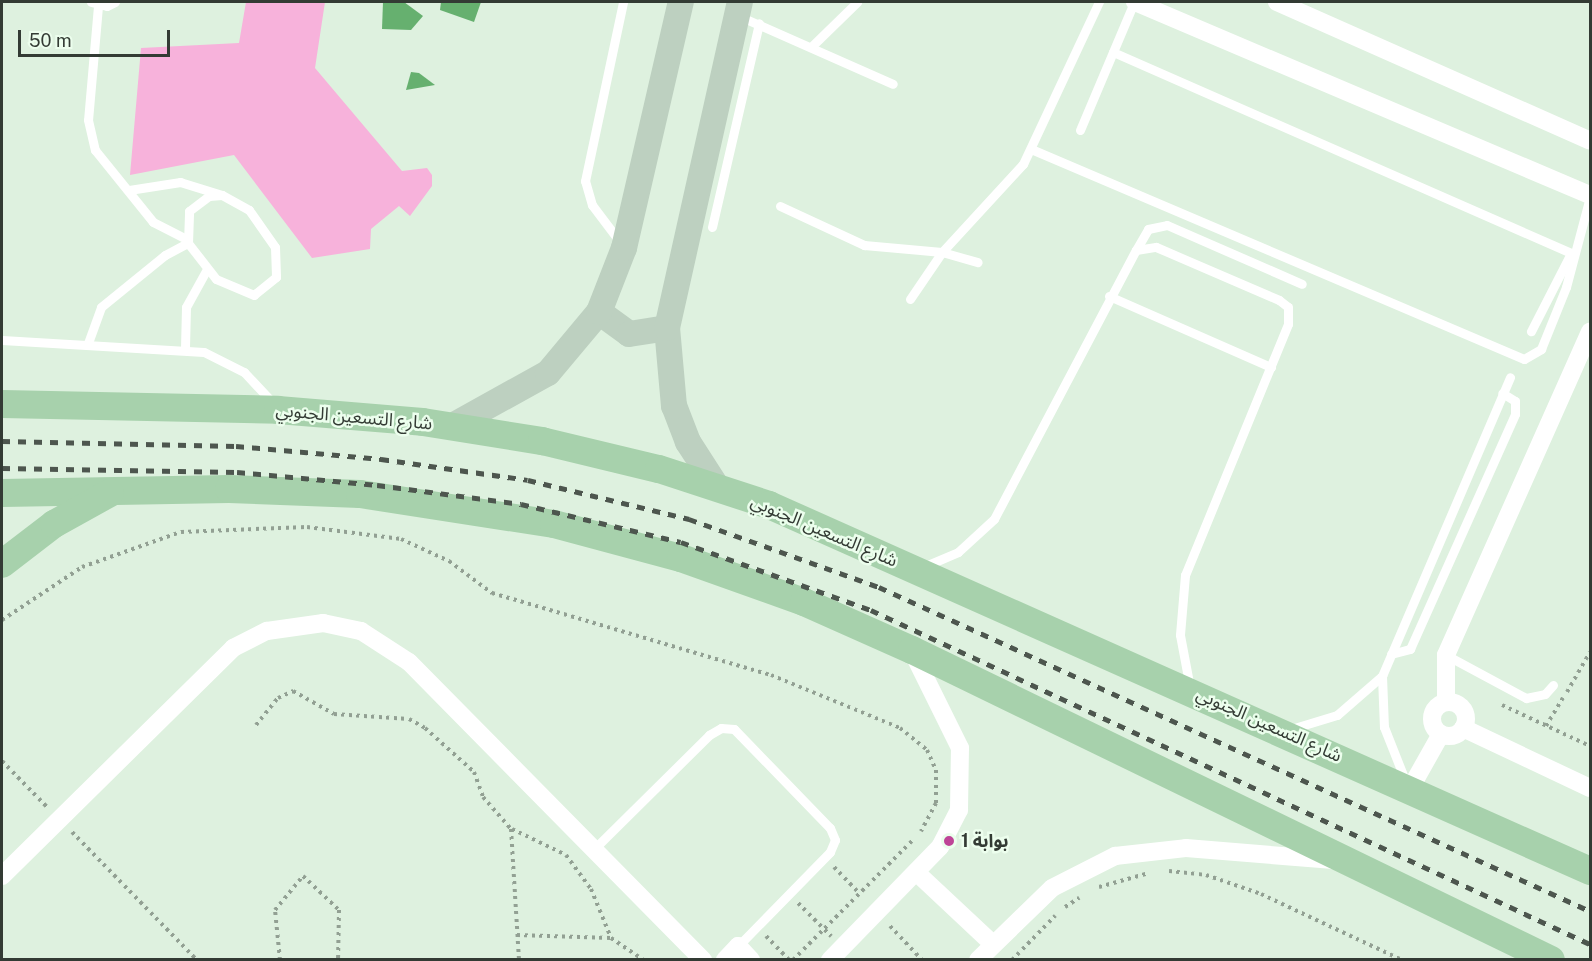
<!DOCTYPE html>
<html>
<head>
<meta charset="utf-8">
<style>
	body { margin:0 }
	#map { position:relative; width:1592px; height:961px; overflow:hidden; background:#def1df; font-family:"Public Sans","Noto Sans Arabic",sans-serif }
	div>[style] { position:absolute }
	.water>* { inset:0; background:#66b06f }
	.building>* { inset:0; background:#f7b2db }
	.path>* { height:4px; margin-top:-2px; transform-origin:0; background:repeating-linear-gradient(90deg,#92a093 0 3px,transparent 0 7.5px) }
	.lane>* { height:9px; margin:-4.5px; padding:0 4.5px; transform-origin:4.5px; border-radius:4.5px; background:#fff }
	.street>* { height:18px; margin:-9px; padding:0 9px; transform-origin:9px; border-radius:9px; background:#fff }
	.street>.ring { margin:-9px; padding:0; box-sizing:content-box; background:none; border:18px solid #fff; border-radius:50% }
	.secondary>* { height:26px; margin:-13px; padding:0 13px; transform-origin:13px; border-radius:13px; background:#bdd0c0 }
	.primary>* { height:28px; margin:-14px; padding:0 14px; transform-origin:14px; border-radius:14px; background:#a7d1ac }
	.rail>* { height:4.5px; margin-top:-2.25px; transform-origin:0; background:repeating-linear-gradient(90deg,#4d564e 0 8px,transparent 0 16px) }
	.dots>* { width:16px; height:16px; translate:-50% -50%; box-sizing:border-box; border:3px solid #ecfeed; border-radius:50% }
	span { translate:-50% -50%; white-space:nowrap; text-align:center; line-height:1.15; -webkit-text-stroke:5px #ecfeed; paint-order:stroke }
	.street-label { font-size:18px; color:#333b34 }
	.poi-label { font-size:18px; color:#333b34; font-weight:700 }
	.left { translate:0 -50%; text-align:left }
	.frame { position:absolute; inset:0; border:3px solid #333b34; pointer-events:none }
	.scale { position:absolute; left:18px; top:30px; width:152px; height:27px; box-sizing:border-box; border:3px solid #333b34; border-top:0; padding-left:8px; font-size:18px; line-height:21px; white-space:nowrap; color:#333b34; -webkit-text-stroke:4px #ecfeed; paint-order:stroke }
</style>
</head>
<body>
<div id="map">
	<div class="water">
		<div style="clip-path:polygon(383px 2px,404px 2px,423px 16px,411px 30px,382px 29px)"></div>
		<div style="clip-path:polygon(441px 2px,481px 2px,474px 22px,440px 10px)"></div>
		<div style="clip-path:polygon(411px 72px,419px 73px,435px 85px,406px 90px)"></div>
	</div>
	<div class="building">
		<div style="clip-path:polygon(246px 2px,325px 2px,315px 68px,402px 171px,427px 168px,432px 175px,432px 186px,410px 216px,399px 206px,371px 229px,370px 249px,312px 258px,234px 155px,130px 175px,141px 48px,239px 43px)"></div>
	</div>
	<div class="path">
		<div style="left:2px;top:620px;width:96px;rotate:-33.5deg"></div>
		<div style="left:82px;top:567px;width:105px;rotate:-19.5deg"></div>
		<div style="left:181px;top:532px;width:126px;rotate:-2.3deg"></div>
		<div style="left:307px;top:527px;width:95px;rotate:7.3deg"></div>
		<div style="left:401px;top:539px;width:53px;rotate:24.6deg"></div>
		<div style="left:449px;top:561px;width:54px;rotate:36.7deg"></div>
		<div style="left:492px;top:593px;width:291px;rotate:16.4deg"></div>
		<div style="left:771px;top:675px;width:139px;rotate:22.3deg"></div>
		<div style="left:900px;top:728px;width:35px;rotate:39deg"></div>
		<div style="left:927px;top:750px;width:22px;rotate:66deg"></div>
		<div style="left:936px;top:770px;width:33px;rotate:90deg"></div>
		<div style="left:936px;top:803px;width:32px;rotate:118deg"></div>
		<div style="left:1567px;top:692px;width:46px;rotate:-60.1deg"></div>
		<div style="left:1502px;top:705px;width:97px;rotate:25deg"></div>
		<div style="left:256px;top:725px;width:35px;rotate:-51deg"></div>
		<div style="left:278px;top:698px;width:17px;rotate:-25deg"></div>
		<div style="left:293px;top:691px;width:47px;rotate:29.3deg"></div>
		<div style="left:334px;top:714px;width:75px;rotate:3.8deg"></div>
		<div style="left:409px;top:719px;width:18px;rotate:29deg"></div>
		<div style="left:425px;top:728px;width:66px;rotate:41.9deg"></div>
		<div style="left:474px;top:772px;width:27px;rotate:70deg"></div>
		<div style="left:483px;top:797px;width:43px;rotate:48.8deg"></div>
		<div style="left:511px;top:829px;width:131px;rotate:86.5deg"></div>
		<div style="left:1546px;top:726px;width:33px;rotate:-59deg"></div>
		<div style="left:2px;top:761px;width:64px;rotate:45.6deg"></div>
		<div style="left:512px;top:829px;width:60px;rotate:25.7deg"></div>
		<div style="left:566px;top:855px;width:42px;rotate:53.7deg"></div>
		<div style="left:591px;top:889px;width:53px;rotate:67.8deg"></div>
		<div style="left:611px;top:938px;width:40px;rotate:34deg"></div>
		<div style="left:72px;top:832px;width:179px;rotate:45.7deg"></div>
		<div style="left:834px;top:867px;width:37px;rotate:46deg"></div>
		<div style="left:1169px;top:871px;width:37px;rotate:6deg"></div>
		<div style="left:1206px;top:875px;width:58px;rotate:19.1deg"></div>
		<div style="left:1261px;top:894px;width:156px;rotate:25.1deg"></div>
		<div style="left:1099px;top:887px;width:52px;rotate:-15.6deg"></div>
		<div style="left:798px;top:903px;width:47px;rotate:45deg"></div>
		<div style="left:1065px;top:907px;width:17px;rotate:-33deg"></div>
		<div style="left:890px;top:926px;width:47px;rotate:46.7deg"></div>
		<div style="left:517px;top:935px;width:94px;rotate:1.8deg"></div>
		<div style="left:766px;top:936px;width:33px;rotate:46deg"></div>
		<div style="left:280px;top:960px;width:50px;rotate:-95.7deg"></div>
		<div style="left:275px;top:910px;width:44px;rotate:-50.5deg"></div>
		<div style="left:303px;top:876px;width:50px;rotate:43.4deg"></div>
		<div style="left:339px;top:910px;width:50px;rotate:91.1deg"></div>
		<div style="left:793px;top:960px;width:168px;rotate:-45deg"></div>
		<div style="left:1012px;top:960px;width:62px;rotate:-45.7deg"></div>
	</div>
	<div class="lane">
		<div style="left:91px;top:2px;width:16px;rotate:14deg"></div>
		<div style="left:107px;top:6px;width:9px;rotate:-27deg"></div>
		<div style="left:98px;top:6px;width:114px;rotate:95deg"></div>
		<div style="left:88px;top:120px;width:31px;rotate:77deg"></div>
		<div style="left:95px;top:150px;width:92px;rotate:51.1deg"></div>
		<div style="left:153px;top:222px;width:38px;rotate:27deg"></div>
		<div style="left:739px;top:16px;width:168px;rotate:23.8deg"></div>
		<div style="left:813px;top:45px;width:62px;rotate:-44.3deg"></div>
		<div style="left:1113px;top:52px;width:500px;rotate:23.69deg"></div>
		<div style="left:1571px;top:253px;width:88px;rotate:117.1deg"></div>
		<div style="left:1080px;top:130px;width:139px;rotate:-67.1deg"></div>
		<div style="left:1031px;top:149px;width:536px;rotate:23.07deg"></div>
		<div style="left:1524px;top:359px;width:20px;rotate:-30deg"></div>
		<div style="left:1541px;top:349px;width:67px;rotate:-68deg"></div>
		<div style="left:1566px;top:287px;width:93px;rotate:-75.1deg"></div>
		<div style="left:129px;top:190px;width:52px;rotate:-8.9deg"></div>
		<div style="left:180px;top:182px;width:44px;rotate:17.2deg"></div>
		<div style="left:222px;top:195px;width:31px;rotate:29deg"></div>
		<div style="left:249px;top:210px;width:45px;rotate:54.9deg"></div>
		<div style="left:275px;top:247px;width:30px;rotate:88deg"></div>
		<div style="left:276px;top:277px;width:28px;rotate:141deg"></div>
		<div style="left:254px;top:295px;width:41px;rotate:-157.2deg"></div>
		<div style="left:216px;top:279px;width:46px;rotate:-127.9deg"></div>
		<div style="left:188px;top:243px;width:32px;rotate:-88deg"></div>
		<div style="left:189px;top:211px;width:25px;rotate:-37deg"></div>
		<div style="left:209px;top:196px;width:13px;rotate:-4deg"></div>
		<div style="left:780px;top:206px;width:93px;rotate:24.9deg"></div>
		<div style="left:864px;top:245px;width:78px;rotate:5.1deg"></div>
		<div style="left:942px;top:252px;width:37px;rotate:16deg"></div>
		<div style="left:712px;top:227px;width:209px;rotate:-77deg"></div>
		<div style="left:620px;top:242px;width:46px;rotate:-127.1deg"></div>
		<div style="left:592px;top:205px;width:25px;rotate:-106deg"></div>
		<div style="left:585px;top:181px;width:183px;rotate:-78deg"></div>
		<div style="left:1136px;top:250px;width:24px;rotate:-60deg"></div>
		<div style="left:1148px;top:229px;width:19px;rotate:-12deg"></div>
		<div style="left:1167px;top:225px;width:147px;rotate:23.6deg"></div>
		<div style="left:1109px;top:296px;width:177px;rotate:23.7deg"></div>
		<div style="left:910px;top:299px;width:57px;rotate:-55.8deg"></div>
		<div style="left:942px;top:252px;width:120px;rotate:-47.4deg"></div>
		<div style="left:1023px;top:164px;width:179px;rotate:-64.9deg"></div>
		<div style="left:2px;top:340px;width:202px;rotate:3.4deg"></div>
		<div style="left:204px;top:352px;width:45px;rotate:26.6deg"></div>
		<div style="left:244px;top:372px;width:42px;rotate:46.9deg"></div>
		<div style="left:88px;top:343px;width:38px;rotate:-70deg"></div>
		<div style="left:101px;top:307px;width:82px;rotate:-39.1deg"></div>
		<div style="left:165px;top:255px;width:26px;rotate:-28deg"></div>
		<div style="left:185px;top:348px;width:41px;rotate:-88.6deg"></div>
		<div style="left:186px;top:307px;width:43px;rotate:-61.1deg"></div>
		<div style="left:923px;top:567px;width:38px;rotate:-23deg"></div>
		<div style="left:958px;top:552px;width:49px;rotate:-42.5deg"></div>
		<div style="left:994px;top:519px;width:304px;rotate:-62.2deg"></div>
		<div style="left:1136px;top:250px;width:20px;rotate:-9deg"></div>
		<div style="left:1156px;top:247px;width:134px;rotate:23.3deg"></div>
		<div style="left:1279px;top:300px;width:11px;rotate:38deg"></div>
		<div style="left:1288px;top:307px;width:17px;rotate:90deg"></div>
		<div style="left:1288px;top:324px;width:271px;rotate:112.3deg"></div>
		<div style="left:1185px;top:575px;width:60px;rotate:94.8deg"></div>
		<div style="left:1180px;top:635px;width:54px;rotate:79.3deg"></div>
		<div style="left:1391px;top:654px;width:20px;rotate:-15deg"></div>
		<div style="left:1410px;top:649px;width:257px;rotate:-65.9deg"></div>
		<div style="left:1515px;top:414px;width:13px;rotate:-90deg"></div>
		<div style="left:1515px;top:401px;width:15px;rotate:-148deg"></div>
		<div style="left:1446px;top:655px;width:91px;rotate:28.3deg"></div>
		<div style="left:1526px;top:698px;width:19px;rotate:-12deg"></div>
		<div style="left:1545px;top:694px;width:12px;rotate:-48deg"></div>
		<div style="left:1382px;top:676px;width:51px;rotate:87.8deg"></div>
		<div style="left:1384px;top:727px;width:57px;rotate:68.4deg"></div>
		<div style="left:1291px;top:729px;width:48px;rotate:-16.9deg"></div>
		<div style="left:1337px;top:715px;width:60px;rotate:-40.9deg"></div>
		<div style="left:1382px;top:676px;width:325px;rotate:-66.8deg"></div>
		<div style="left:595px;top:848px;width:161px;rotate:-44.7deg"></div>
		<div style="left:709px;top:735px;width:14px;rotate:-30deg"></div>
		<div style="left:721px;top:728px;width:13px;rotate:4deg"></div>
		<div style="left:734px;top:729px;width:138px;rotate:45.9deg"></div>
		<div style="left:830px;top:828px;width:13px;rotate:67deg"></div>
		<div style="left:835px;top:840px;width:13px;rotate:113deg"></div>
		<div style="left:830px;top:852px;width:132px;rotate:134.4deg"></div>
	</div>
	<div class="street">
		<div style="left:1135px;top:2px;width:494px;rotate:23deg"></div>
		<div style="left:1277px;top:2px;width:342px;rotate:23.9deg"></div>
		<div class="ring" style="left:1432px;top:702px;width:16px;height:16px"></div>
		<div style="left:1446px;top:702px;width:47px;rotate:-90deg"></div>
		<div style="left:1446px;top:655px;width:354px;rotate:-66deg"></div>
		<div style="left:1463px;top:728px;width:140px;rotate:25.3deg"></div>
		<div style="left:1410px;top:789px;width:63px;rotate:-60.6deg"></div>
		<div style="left:917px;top:873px;width:104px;rotate:43.1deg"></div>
		<div style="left:2px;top:876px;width:325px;rotate:-44.6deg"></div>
		<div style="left:233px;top:648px;width:38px;rotate:-27deg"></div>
		<div style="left:267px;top:631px;width:57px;rotate:-8.1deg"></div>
		<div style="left:323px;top:623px;width:39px;rotate:12deg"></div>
		<div style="left:361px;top:631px;width:57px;rotate:32.9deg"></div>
		<div style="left:409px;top:662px;width:419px;rotate:45.4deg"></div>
		<div style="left:725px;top:960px;width:19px;rotate:-47deg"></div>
		<div style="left:738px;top:946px;width:19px;rotate:47deg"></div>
		<div style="left:830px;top:960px;width:158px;rotate:-45.8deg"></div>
		<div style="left:940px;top:847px;width:42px;rotate:-62.8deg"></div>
		<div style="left:959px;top:810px;width:62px;rotate:-89.1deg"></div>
		<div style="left:960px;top:748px;width:108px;rotate:-116.3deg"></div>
		<div style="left:978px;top:960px;width:103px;rotate:-44.2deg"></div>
		<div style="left:1052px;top:888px;width:71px;rotate:-26.9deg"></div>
		<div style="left:1115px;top:856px;width:71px;rotate:-6.4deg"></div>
		<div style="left:1186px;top:848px;width:145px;rotate:4.7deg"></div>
	</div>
	<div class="secondary">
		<div style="left:599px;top:312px;width:37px;rotate:36deg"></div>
		<div style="left:629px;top:334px;width:38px;rotate:-9deg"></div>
		<div style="left:454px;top:425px;width:107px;rotate:-29deg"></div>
		<div style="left:548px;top:373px;width:80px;rotate:-50.1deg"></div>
		<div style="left:599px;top:312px;width:69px;rotate:-68.7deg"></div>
		<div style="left:624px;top:248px;width:253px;rotate:-77deg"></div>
		<div style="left:717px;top:487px;width:54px;rotate:-122.8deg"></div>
		<div style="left:688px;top:442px;width:39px;rotate:-111deg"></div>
		<div style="left:674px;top:406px;width:78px;rotate:-95.1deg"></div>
		<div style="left:667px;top:328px;width:334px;rotate:-77.4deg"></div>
	</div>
	<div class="primary">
		<div style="left:2px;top:404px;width:276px;rotate:1.2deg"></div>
		<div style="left:278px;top:410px;width:145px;rotate:4.7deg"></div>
		<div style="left:423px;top:422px;width:121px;rotate:9.1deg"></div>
		<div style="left:542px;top:441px;width:120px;rotate:13.5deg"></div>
		<div style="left:659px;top:469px;width:116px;rotate:18.1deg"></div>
		<div style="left:769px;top:505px;width:899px;rotate:24.03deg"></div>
		<div style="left:2px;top:493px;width:227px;rotate:-1deg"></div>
		<div style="left:229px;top:489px;width:131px;rotate:2.2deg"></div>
		<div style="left:360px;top:494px;width:196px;rotate:8.8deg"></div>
		<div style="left:554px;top:524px;width:131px;rotate:15deg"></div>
		<div style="left:681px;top:558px;width:131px;rotate:19.7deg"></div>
		<div style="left:804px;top:602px;width:118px;rotate:24deg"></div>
		<div style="left:912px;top:650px;width:710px;rotate:25.88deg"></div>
		<div style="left:2px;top:564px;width:66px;rotate:-37.6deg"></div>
		<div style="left:54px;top:524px;width:64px;rotate:-29deg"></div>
	</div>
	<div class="rail">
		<div style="left:2px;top:441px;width:234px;rotate:1.2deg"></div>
		<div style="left:236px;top:446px;width:146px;rotate:5.1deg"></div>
		<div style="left:381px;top:459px;width:148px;rotate:8.1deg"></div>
		<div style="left:528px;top:480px;width:166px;rotate:13.6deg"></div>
		<div style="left:689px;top:519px;width:202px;rotate:19.7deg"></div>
		<div style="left:879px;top:587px;width:781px;rotate:24.5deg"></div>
		<div style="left:2px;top:468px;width:235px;rotate:1deg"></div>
		<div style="left:237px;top:472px;width:141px;rotate:5.3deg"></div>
		<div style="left:377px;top:485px;width:145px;rotate:7.5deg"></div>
		<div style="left:521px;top:504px;width:164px;rotate:13.4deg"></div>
		<div style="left:681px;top:542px;width:202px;rotate:19.7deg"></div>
		<div style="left:871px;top:610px;width:793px;rotate:24.92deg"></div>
	</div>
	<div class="dots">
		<div style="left:949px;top:841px;background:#be4497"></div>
	</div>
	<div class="street-label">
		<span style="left:354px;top:417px;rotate:5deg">شارع التسعين الجنوبي</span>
		<span style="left:824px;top:531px;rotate:23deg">شارع التسعين الجنوبي</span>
		<span style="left:1269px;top:725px;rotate:24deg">شارع التسعين الجنوبي</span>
	</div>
	<div class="poi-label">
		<span class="left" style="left:961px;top:841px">بوابة 1</span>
	</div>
	<div class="frame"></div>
	<div class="scale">50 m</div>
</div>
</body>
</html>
